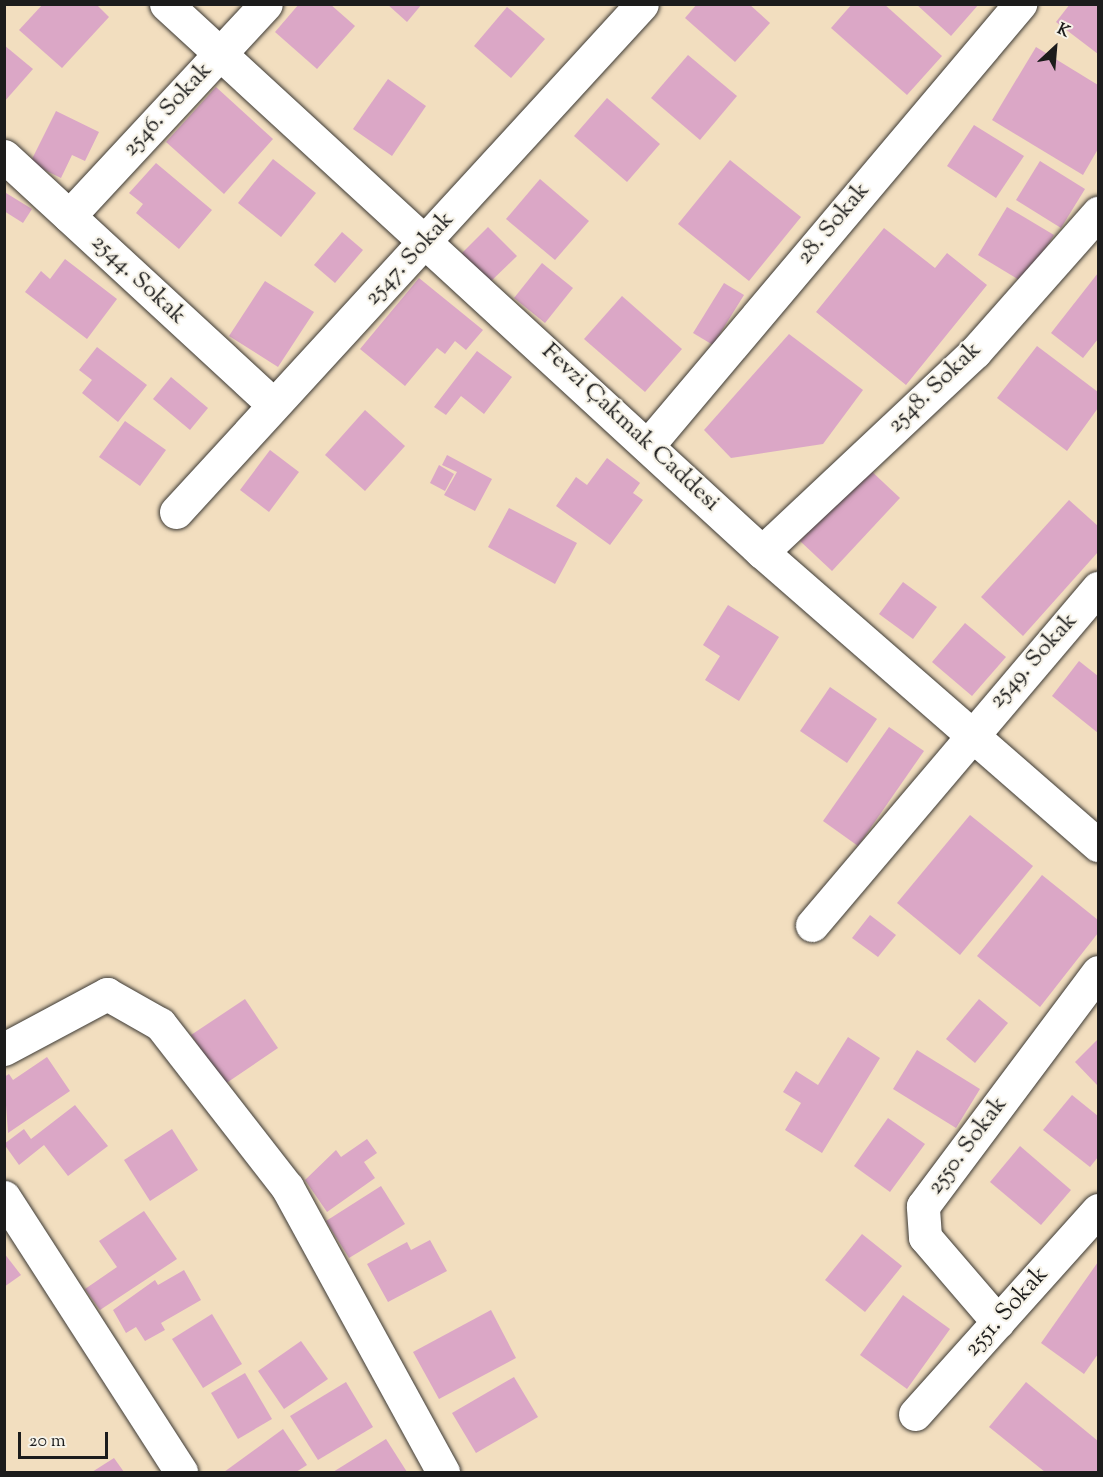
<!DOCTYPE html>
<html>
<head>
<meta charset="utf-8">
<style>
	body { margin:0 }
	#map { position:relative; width:1103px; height:1477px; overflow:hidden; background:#f2debf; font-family:"Sorts Mill Goudy",serif }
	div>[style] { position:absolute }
	.building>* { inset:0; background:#dba7c6 }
	.roads { filter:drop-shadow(0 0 2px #3c3934) drop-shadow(0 0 2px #3c3934) }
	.minor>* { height:33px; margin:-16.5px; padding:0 16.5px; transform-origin:16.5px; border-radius:16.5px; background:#fff }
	span { translate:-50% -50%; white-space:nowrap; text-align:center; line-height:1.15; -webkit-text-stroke:4.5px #f7f3e8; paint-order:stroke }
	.street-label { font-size:24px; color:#1c1c1c }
	.frame { position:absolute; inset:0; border:6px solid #1c1c1c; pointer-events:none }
	.north { position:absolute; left:1025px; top:18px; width:60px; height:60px; -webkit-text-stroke:4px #f7f3e8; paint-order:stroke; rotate:26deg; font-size:16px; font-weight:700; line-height:24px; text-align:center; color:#1c1c1c }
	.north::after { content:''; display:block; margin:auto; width:21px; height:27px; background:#1c1c1c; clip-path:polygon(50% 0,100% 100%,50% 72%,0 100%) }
	.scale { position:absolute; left:18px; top:1432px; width:90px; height:27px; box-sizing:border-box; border:3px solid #1c1c1c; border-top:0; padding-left:8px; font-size:18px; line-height:21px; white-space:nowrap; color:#1c1c1c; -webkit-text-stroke:4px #f7f3e8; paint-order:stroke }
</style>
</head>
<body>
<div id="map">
	<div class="building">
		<div style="clip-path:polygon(43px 4px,96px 4px,109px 17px,62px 68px,19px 30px)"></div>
		<div style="clip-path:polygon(299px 4px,330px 4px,355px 26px,317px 69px,275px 32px)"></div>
		<div style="clip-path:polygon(387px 4px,422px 4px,407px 22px)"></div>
		<div style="clip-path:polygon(697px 4px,749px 4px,770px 23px,735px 62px,685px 18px)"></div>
		<div style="clip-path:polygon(852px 4px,884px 4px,942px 56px,907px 95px,831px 28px)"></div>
		<div style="clip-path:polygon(916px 4px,979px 4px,951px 36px)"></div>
		<div style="clip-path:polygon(1070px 4px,1098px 4px,1098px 54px,1056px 22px)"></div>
		<div style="clip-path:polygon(507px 7px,545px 39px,511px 78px,474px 46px)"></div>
		<div style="clip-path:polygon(4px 45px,33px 69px,4px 102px)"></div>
		<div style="clip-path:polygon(1036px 47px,1098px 85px,1098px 149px,1083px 175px,992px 120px)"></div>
		<div style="clip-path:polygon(688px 55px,737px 96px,700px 140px,651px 98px)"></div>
		<div style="clip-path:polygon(388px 79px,426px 106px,392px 156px,353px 129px)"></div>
		<div style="clip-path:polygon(216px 87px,273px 139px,224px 194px,166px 142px)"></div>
		<div style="clip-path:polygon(607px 98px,660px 144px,627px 182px,574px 136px)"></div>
		<div style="clip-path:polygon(56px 111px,99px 132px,85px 161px,72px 155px,61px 178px,30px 163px)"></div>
		<div style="clip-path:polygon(974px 125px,1024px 156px,996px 198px,947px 166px)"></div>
		<div style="clip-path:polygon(273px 159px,316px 193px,281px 237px,238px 203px)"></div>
		<div style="clip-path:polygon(730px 160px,801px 217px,749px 281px,678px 224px)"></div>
		<div style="clip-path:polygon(1040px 161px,1085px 189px,1061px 228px,1016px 200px)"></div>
		<div style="clip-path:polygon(156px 163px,212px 210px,179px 249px,136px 213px,143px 204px,129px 193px)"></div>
		<div style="clip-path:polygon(540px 179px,589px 221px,555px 260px,506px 219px)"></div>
		<div style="clip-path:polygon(6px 193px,32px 209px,23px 223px,4px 211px)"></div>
		<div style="clip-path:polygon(1007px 207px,1054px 235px,1024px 283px,978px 255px)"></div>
		<div style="clip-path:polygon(488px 227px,517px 256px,486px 286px,458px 257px)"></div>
		<div style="clip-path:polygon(884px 228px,935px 268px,947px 253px,987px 285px,906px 385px,816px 312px)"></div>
		<div style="clip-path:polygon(342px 232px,363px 250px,335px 283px,314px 265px)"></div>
		<div style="clip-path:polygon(65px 259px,117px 299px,87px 339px,25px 292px,41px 271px,50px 279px)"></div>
		<div style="clip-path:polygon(542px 263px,573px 288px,545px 323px,514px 298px)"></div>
		<div style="clip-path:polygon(1098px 273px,1098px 339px,1083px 358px,1051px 333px)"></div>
		<div style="clip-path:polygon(419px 278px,483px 330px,466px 350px,455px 341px,445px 354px,437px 348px,405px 386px,360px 349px)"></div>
		<div style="clip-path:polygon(265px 281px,314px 312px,278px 367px,229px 336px)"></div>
		<div style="clip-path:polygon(724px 283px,744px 295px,713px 345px,693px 333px)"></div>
		<div style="clip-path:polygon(622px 296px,682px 349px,645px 392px,584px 339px)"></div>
		<div style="clip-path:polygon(789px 334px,863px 390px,823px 444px,731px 458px,704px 430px)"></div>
		<div style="clip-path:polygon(1037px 346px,1098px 392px,1098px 408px,1067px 451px,997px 398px)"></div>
		<div style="clip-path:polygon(97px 347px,147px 385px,118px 422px,82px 393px,92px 380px,79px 370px)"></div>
		<div style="clip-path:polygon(477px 351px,512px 377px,484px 414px,461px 396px,446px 415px,434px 407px)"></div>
		<div style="clip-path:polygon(171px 377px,208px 408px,190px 430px,153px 399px)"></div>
		<div style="clip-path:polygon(365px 410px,405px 446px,365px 491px,325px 455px)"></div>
		<div style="clip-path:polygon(125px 421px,166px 450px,140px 486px,99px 457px)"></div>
		<div style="clip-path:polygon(270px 450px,299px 472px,269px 512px,240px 490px)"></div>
		<div style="clip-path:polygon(447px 455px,492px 479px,475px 511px,444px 495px,457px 472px,442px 465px)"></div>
		<div style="clip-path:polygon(607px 458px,640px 483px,633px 493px,643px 500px,610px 545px,556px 506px,576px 477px,587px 485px)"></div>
		<div style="clip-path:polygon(439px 465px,454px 474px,445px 491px,430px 483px)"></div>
		<div style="clip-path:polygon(868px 468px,900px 498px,832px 571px,800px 541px)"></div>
		<div style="clip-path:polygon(1069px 500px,1098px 526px,1098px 552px,1023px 636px,981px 597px)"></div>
		<div style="clip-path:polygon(509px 508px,577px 543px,555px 584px,488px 547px)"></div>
		<div style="clip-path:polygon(903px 582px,937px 607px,913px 639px,879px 614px)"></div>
		<div style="clip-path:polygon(728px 605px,779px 637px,739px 701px,705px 680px,720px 656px,703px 645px)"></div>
		<div style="clip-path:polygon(965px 623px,1006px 657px,972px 696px,932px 662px)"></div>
		<div style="clip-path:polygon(1079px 661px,1098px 676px,1098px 733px,1052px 696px)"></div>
		<div style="clip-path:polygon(830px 687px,877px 719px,847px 763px,800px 731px)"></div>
		<div style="clip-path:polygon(889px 727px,924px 751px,858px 846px,823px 821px)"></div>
		<div style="clip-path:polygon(970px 815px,1033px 866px,960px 955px,897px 903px)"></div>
		<div style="clip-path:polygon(1042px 875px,1098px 920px,1098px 933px,1040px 1007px,977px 956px)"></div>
		<div style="clip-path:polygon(870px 915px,896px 935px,878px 957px,852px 938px)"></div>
		<div style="clip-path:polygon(245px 999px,278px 1048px,225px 1084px,191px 1035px)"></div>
		<div style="clip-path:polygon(979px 999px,1008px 1023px,975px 1063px,946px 1039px)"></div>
		<div style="clip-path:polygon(848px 1037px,880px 1058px,822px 1153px,785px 1130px,801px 1103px,783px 1092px,796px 1071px,818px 1085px)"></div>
		<div style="clip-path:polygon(1098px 1039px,1098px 1086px,1075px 1062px)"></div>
		<div style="clip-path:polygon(917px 1050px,980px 1089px,956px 1128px,893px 1089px)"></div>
		<div style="clip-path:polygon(47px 1057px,70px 1091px,8px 1133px,4px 1077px,9px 1074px,13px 1080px)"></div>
		<div style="clip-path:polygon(1072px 1095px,1098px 1116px,1098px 1157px,1090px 1167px,1043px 1130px)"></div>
		<div style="clip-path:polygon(75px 1105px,108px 1146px,68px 1176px,44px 1145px,19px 1165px,4px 1144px,24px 1129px,31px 1139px)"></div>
		<div style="clip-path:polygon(888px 1118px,925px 1144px,890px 1192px,854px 1166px)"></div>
		<div style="clip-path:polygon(172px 1129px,198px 1170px,150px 1201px,124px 1160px)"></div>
		<div style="clip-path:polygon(367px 1139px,377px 1153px,364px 1162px,375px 1178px,327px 1212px,305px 1180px,336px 1150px,341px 1157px)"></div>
		<div style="clip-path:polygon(1020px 1146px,1071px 1190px,1041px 1225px,990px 1182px)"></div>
		<div style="clip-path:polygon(381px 1186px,405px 1224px,349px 1258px,326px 1221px)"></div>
		<div style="clip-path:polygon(144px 1211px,177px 1259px,100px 1310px,85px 1289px,117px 1267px,99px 1241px)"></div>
		<div style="clip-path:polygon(862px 1234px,902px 1266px,865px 1312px,825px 1280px)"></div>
		<div style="clip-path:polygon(430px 1240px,447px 1271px,388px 1302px,367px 1264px,407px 1242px,411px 1250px)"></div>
		<div style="clip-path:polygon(4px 1253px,21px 1275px,4px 1287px)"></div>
		<div style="clip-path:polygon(1098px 1262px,1098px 1354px,1084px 1374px,1041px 1343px)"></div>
		<div style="clip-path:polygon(184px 1270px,201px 1300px,161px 1323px,165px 1330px,145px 1341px,136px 1327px,126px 1333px,113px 1310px,155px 1280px,158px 1285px)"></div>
		<div style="clip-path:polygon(903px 1295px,950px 1329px,907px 1389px,860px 1355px)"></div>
		<div style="clip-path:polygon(491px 1310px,516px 1358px,439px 1399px,413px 1352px)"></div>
		<div style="clip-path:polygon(212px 1314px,242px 1364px,203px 1388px,172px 1339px)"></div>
		<div style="clip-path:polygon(301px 1341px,328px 1379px,284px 1409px,258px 1371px)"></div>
		<div style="clip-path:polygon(245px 1373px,272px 1419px,238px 1439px,211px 1393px)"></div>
		<div style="clip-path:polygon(514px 1377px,538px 1417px,476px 1453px,452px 1413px)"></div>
		<div style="clip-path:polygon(346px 1382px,373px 1427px,318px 1460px,290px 1416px)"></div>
		<div style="clip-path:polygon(1026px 1382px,1098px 1441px,1098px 1472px,1045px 1472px,989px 1427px)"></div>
		<div style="clip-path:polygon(283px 1429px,307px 1465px,296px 1472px,224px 1472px)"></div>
		<div style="clip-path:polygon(386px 1439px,407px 1472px,333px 1472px)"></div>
		<div style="clip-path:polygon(114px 1458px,124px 1472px,92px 1472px)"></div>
	</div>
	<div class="roads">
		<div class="minor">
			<div style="left:166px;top:4px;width:810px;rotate:42.6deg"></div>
			<div style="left:762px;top:552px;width:446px;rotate:41.1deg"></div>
			<div style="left:4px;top:156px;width:364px;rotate:42.7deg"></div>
			<div style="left:69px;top:216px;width:289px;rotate:-47.1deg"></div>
			<div style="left:649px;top:444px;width:576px;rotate:-49.86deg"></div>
			<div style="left:176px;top:512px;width:689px;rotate:-47.47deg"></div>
			<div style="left:762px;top:552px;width:292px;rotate:-43.2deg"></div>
			<div style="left:975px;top:352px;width:186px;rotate:-48.5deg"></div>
			<div style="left:812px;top:925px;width:442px;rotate:-49.7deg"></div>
			<div style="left:4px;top:1049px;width:117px;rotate:-28.1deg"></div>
			<div style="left:107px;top:994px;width:61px;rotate:29.5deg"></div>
			<div style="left:160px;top:1024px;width:207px;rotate:52.1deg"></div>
			<div style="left:287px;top:1187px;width:325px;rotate:61.3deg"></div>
			<div style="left:4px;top:1197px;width:327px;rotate:57.2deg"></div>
			<div style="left:998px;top:1322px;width:112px;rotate:-130.7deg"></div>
			<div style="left:925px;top:1237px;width:31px;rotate:-94deg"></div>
			<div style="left:923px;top:1206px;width:292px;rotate:-53.2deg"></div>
			<div style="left:915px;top:1414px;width:274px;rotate:-48.1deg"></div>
		</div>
	</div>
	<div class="street-label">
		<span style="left:168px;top:110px;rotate:-47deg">2546. Sokak</span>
		<span style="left:834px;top:224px;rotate:-50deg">28. Sokak</span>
		<span style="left:410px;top:259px;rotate:-47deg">2547. Sokak</span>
		<span style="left:138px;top:280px;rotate:43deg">2544. Sokak</span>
		<span style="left:935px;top:388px;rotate:-44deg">2548. Sokak</span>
		<span style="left:630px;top:428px;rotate:43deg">Fevzi Çakmak Caddesi</span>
		<span style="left:1034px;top:661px;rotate:-48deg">2549. Sokak</span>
		<span style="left:968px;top:1146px;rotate:-53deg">2550. Sokak</span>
		<span style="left:1007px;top:1312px;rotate:-48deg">2551. Sokak</span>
	</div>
	<div class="frame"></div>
	<div class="north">K</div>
	<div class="scale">20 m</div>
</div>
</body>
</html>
